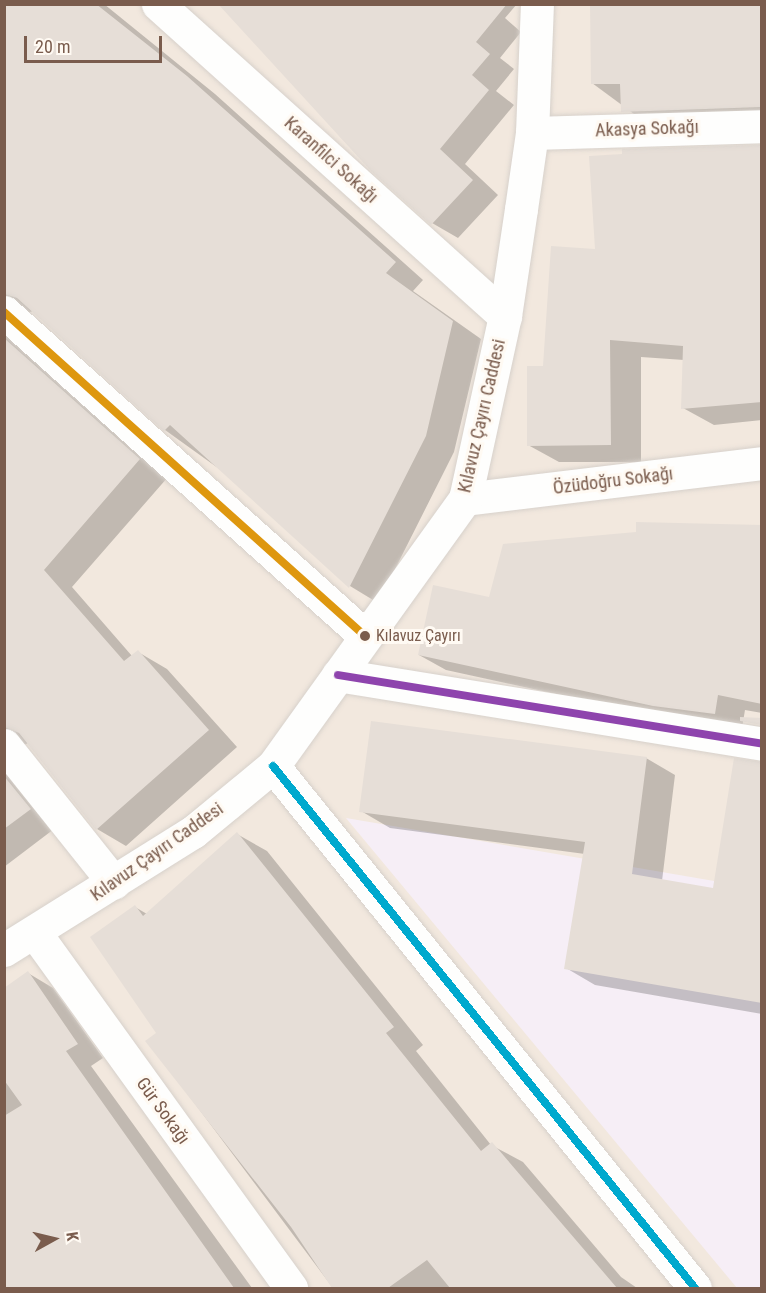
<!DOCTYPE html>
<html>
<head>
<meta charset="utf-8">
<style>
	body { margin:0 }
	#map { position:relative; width:766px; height:1293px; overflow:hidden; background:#f9f5f0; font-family:"Roboto Condensed",sans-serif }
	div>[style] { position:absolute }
	.residential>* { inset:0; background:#f2e8de }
	.education>* { inset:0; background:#f6eef6 }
	.shadow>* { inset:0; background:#0003 }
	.building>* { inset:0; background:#e6ded7 }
	.roads { filter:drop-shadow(0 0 2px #d7d1cb) drop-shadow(0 0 2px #d7d1cb) }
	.minor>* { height:33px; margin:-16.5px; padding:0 16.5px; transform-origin:16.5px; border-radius:16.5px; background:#fefefd }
	.bus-1>* { height:8px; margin:-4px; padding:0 4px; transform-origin:4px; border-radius:4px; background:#de970f }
	.bus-2>* { height:8px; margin:-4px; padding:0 4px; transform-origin:4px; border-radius:4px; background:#8e44ad }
	.bus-3>* { height:8px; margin:-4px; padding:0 4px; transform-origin:4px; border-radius:4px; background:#00a9ce }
	.dots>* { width:16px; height:16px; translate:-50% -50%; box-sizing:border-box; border:3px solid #fffaf3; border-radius:50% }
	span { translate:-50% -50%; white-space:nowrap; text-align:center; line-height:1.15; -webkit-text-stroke:6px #fffaf3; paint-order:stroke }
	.bus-label { font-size:16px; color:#7a5c4d }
	.left { translate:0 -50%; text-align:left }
	.street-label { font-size:18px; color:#7a5c4d }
	.frame { position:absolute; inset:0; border:6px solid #7a5c4d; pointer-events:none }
	.north { position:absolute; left:24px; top:1209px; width:60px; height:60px; -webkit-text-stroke:4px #fffaf3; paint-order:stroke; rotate:82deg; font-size:16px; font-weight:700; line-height:24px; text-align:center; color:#7a5c4d }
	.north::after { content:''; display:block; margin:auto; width:21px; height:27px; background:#7a5c4d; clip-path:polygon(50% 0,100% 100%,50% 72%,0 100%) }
	.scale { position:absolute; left:24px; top:36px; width:138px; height:27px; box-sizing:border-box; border:3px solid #7a5c4d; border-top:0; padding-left:8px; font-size:18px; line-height:21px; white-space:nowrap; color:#7a5c4d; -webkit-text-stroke:4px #fffaf3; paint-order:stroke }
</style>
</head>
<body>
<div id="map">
	<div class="residential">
		<div style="clip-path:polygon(5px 5px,761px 5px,761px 1288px,5px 1288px)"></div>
	</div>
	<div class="education">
		<div style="clip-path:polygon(346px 818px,761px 889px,761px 1288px,737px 1288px)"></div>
	</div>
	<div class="shadow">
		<div style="clip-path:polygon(4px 4px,104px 4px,215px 94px,423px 280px,413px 291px,481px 339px,454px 452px,378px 603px,350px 586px,243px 486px,165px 430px,33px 311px,18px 316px,168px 477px,72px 587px,132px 656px,138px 652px,167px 669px,237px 747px,126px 846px,97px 829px,28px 743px,22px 746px,58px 826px,4px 867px)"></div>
		<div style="clip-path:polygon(220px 4px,517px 4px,505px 18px,521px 32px,500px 58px,514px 69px,496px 91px,514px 105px,465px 164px,498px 195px,458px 238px,432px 223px)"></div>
		<div style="clip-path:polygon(762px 4px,762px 125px,653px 128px,592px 83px)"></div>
		<div style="clip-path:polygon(762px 146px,762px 420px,714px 425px,683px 408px,684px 360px,641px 357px,641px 462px,559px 462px,528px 445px,544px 368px,596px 251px)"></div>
		<div style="clip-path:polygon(762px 527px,762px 713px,745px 710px,742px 728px,681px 721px,446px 670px,419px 655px,490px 599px)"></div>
		<div style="clip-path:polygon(646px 758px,675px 775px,662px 881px,715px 890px,762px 786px,762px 1014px,595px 985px,566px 968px,585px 854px,390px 828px,361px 811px)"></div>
		<div style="clip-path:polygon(237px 834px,267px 851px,423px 1045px,416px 1051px,491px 1145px,523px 1162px,621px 1277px,637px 1288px,333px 1288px,148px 1041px,158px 1033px,135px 907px,147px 914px)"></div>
		<div style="clip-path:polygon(28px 973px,53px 988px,103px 1058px,91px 1066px,252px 1288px,4px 1288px,4px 990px)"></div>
	</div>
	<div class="building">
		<div style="clip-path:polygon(4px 4px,96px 4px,187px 76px,396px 262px,386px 273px,453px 321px,426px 436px,349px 588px,170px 425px,164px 431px,17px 298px,4px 294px)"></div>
		<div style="clip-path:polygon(218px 4px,507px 4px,476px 42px,490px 54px,472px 75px,489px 90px,440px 149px,473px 180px,431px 225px,371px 171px)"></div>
		<div style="clip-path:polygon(590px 4px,762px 4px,762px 107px,621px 112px,620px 84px,591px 84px)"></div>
		<div style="clip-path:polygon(762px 145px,762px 402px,681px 409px,683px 346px,610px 340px,611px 445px,527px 446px,527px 366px,543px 366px,551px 246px,595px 249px,589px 156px,622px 154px,622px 149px)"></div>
		<div style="clip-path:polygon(4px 338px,140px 459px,44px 570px,124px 661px,138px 650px,209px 730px,96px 830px,19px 733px,4px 727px)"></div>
		<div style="clip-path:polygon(636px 522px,762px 525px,762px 704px,718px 695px,715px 714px,653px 706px,418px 655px,433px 585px,489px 597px,503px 544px,636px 532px)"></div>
		<div style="clip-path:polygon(740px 717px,762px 718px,762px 725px,740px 721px)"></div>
		<div style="clip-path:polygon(371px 721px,647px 757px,632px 874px,713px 888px,734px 758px,762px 762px,762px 1003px,564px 969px,585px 842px,359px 812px)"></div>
		<div style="clip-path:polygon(4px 776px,31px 809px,4px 829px)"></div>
		<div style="clip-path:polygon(237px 832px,394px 1027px,386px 1033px,481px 1151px,492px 1142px,617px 1288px,450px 1288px,427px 1260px,388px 1288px,332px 1288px,291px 1227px,145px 1041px,156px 1033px,90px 937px,135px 905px,143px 916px)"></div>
		<div style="clip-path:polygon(28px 971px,78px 1044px,66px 1051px,234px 1288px,4px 1288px,4px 1116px,22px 1105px,4px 1080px,4px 988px)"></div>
	</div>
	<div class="roads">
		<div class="minor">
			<div style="left:158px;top:4px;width:467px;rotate:42deg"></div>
			<div style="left:532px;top:133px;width:230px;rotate:-1.7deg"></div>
			<div style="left:4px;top:312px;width:485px;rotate:41.9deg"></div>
			<div style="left:465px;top:499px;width:299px;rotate:-6.9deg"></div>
			<div style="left:338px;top:675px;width:430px;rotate:9.2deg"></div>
			<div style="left:4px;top:745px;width:176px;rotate:51.4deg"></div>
			<div style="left:273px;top:766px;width:671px;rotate:51.05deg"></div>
			<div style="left:35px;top:933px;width:438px;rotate:54.2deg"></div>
			<div style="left:4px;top:950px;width:223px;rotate:-32deg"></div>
			<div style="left:193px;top:832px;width:104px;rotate:-39.5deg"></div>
			<div style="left:273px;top:766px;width:329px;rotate:-54.3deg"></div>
			<div style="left:465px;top:499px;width:187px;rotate:-77.7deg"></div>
			<div style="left:505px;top:316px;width:108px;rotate:-81.5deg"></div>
			<div style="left:521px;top:209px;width:77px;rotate:-81.8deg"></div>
			<div style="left:532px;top:133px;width:129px;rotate:-87.8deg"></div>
		</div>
	</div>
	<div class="bus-1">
		<div style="left:4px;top:312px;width:485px;rotate:41.9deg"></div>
	</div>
	<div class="bus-2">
		<div style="left:338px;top:675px;width:430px;rotate:9.2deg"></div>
	</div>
	<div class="bus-3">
		<div style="left:273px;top:766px;width:671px;rotate:51.05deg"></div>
	</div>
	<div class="dots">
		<div style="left:365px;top:636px;background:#7a5c4d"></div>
	</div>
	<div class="bus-label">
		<span class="left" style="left:376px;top:636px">Kılavuz Çayırı</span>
	</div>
	<div class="street-label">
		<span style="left:647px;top:129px;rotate:-2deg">Akasya Sokağı</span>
		<span style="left:331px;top:160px;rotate:42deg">Karanfilci Sokağı</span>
		<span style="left:482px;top:416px;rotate:-77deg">Kılavuz Çayırı Caddesi</span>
		<span style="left:613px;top:481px;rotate:-7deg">Özüdoğru Sokağı</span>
		<span style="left:157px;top:852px;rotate:-35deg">Kılavuz Çayırı Caddesi</span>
		<span style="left:163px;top:1111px;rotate:54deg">Gür Sokağı</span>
	</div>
	<div class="frame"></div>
	<div class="north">K</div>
	<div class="scale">20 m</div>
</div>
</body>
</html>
